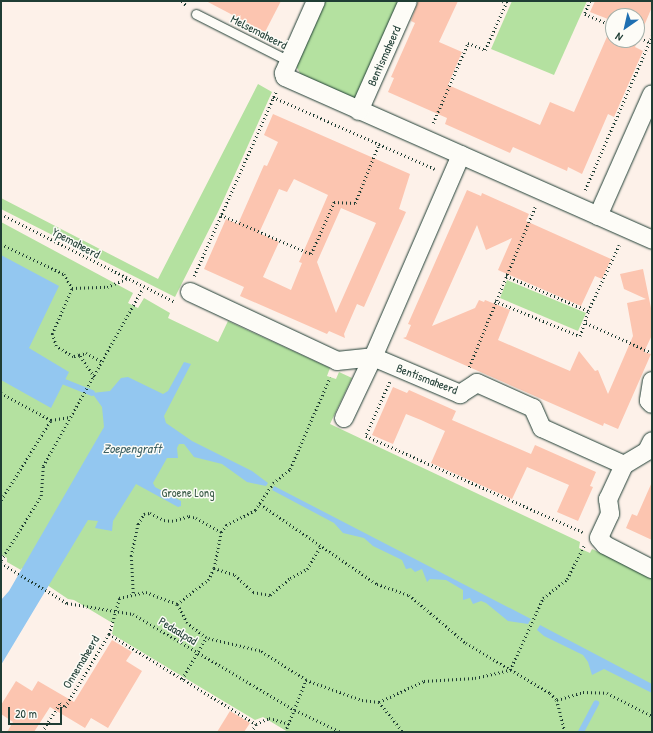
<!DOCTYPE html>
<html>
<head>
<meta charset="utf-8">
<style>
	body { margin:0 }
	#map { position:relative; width:653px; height:733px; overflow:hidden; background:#fdf1e9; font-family:"Patrick Hand",sans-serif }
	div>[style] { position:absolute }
	.green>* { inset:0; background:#b4e1a0 }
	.water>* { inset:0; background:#93c7f0 }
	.stream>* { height:5.5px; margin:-2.75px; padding:0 2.75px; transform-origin:2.75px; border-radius:2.75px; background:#93c7f0 }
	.building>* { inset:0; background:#fcc5b0 }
	.path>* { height:2.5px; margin-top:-1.25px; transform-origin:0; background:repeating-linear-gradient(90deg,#1f3d34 0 1px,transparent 0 4px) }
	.roads { filter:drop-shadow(0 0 1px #1f3d34) drop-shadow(0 0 1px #1f3d34) }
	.lane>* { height:9px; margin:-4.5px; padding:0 4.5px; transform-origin:4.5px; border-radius:4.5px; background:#fdfcf7 }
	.street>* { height:18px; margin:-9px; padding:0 9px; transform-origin:9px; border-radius:9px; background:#fdfcf7 }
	span { translate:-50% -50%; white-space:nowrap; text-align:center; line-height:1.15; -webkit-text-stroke:3px #fdfcf7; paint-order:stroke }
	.street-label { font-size:12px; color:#1f3d34 }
	.park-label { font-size:12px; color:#3d5e4a }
	.water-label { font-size:13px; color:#3c6063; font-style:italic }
	.frame { position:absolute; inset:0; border:2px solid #1f3d34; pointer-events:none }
	.north { position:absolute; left:605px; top:8px; width:40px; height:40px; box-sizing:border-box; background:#fdfcf7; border:1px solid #a4b0a9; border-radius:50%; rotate:214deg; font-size:11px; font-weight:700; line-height:16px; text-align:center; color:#1f3d34 }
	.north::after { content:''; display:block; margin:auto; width:14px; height:18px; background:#1f6fb2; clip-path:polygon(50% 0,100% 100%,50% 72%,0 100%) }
	.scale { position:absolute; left:8px; top:707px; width:54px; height:18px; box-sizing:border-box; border:2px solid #1f3d34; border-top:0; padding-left:5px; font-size:12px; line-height:14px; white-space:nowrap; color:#1f3d34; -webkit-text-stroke:3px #fdfcf7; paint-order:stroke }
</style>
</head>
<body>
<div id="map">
	<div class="green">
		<div style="clip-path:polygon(324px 1px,399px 1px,355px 99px,302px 77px,295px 64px)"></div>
		<div style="clip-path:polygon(512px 1px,587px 1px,554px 75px,491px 49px)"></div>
		<div style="clip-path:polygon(258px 84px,272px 92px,218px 212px,175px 297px,1px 209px,1px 198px,158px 279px)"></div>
		<div style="clip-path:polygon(1px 222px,133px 293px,128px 303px,138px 308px,144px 298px,170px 313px,168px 318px,218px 342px,228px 321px,330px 368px,327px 376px,336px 379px,339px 372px,352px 378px,330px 424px,580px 542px,579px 548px,590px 553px,592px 549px,652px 577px,652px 732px,288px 732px,263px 717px,255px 720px,180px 675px,112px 634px,114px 624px,74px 600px,68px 599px,22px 568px,21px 570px,7px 562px,7px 558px,1px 554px)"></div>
		<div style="clip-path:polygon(507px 280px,586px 313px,578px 331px,500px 298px)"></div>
	</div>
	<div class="water">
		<div style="clip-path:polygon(1px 255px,59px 286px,29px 348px,69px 372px,51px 408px,1px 380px)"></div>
		<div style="clip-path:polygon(184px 362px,191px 364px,164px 416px,166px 423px,192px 441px,252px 471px,268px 483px,266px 486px,247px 482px,222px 464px,194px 457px,184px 444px,179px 444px,177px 448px,178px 458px,167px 458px,153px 483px,155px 487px,181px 501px,181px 506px,178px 507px,136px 484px,113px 521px,112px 531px,95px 528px,98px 521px,88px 520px,1px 665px,1px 600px,9px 591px,104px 427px,102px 407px,92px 393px,110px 391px,121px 378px,128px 377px,163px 394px,168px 391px)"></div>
		<div style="clip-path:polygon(274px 486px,531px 619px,528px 624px,508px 621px,486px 603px,481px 601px,473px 604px,470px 598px,463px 600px,463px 590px,446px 580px,430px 579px,427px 582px,422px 569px,415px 572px,411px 568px,406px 569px,402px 560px,373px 546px,364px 538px,343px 533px,334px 523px,272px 490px)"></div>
		<div style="clip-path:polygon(540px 625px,652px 684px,652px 693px,604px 669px,592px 675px,588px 662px,583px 655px,544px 636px,537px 630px)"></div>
	</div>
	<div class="stream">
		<div style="left:65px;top:382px;width:29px;rotate:22deg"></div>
		<div style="left:581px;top:732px;width:32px;rotate:-62deg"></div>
	</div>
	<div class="building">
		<div style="clip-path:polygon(206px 1px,281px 1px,265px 32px)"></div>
		<div style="clip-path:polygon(418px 1px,458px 1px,439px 42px,462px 52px,448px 85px,540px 125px,550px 102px,574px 112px,613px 23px,613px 40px,637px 40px,637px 16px,613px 16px,613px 21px,590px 12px,595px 1px,652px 1px,652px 7px,635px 47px,643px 51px,614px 117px,608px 114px,582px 174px,568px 167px,567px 171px,513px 147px,510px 153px,445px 124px,447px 118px,388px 92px,394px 78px,391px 77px,415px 23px,411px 21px)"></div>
		<div style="clip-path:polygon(evenodd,273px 114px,410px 174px,399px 209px,406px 212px,364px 307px,357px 304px,344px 334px,345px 338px,329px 331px,327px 334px,240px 296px,244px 287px,204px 269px,226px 219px,238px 224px,264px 165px,267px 166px,278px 142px,264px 135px,273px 114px,294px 179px,328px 195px,299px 262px,302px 263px,291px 290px,263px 277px,279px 242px,259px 233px,279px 189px,287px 192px,294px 179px,273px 114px,341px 208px,376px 223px,336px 313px,317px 262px,341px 208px)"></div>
		<div style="clip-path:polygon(467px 190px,481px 196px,482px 193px,529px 214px,526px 221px,611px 259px,602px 279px,595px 276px,581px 306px,498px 270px,512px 238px,486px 250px,477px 225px,432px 326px,475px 308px,479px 300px,484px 302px,485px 300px,510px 310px,498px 340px,570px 371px,579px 351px,595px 371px,598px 370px,608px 394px,633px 336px,627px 303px,646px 299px,624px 289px,620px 274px,643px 269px,652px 313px,652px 335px,644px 352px,651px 354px,618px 429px,604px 423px,603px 426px,403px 338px,406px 337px,411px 325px,408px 324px)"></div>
		<div style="clip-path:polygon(393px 387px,407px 393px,409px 390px,456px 411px,452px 420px,531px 454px,535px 445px,596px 472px,590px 486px,593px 487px,578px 521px,557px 512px,569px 485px,527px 467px,512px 499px,431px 463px,445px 431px,421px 420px,406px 414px,393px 444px,372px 435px)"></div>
		<div style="clip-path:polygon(652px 482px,652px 540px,626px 528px,632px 514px,637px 516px)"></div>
		<div style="clip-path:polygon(112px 640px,132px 652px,126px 661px,142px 671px,108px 728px,91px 718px,85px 728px,50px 707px,34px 732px,7px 732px,13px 722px,1px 714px,1px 705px,16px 681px,32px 691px,38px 681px,74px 702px)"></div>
		<div style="clip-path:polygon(230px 711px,250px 723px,244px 732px,217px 732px)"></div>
	</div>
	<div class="path">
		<div style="left:182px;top:1px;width:7px;rotate:45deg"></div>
		<div style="left:503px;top:1px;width:4px;rotate:34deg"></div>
		<div style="left:590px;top:1px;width:14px;rotate:111deg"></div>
		<div style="left:585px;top:14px;width:30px;rotate:23deg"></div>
		<div style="left:637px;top:36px;width:13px;rotate:27deg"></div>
		<div style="left:273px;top:97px;width:177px;rotate:24deg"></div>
		<div style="left:433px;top:123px;width:87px;rotate:-66.4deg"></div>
		<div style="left:468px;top:43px;width:18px;rotate:22deg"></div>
		<div style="left:485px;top:50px;width:54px;rotate:-65.8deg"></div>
		<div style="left:585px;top:190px;width:168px;rotate:-66.5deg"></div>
		<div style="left:1px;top:214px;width:195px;rotate:26.8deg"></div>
		<div style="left:221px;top:215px;width:98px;rotate:23.4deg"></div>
		<div style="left:311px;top:254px;width:57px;rotate:-66.1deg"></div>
		<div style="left:334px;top:202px;width:21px;rotate:3deg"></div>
		<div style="left:355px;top:203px;width:64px;rotate:-67.9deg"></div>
		<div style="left:1px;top:244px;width:70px;rotate:25.5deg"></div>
		<div style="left:64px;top:274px;width:16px;rotate:60deg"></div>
		<div style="left:194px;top:276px;width:201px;rotate:-66deg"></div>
		<div style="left:495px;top:301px;width:92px;rotate:22.4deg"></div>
		<div style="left:580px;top:336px;width:26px;rotate:-72deg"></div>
		<div style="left:588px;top:311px;width:90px;rotate:-157.1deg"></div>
		<div style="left:588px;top:311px;width:73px;rotate:-64.8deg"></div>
		<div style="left:586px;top:323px;width:72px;rotate:24.4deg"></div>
		<div style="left:79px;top:355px;width:7px;rotate:-16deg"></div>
		<div style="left:86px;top:353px;width:19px;rotate:28deg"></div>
		<div style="left:469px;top:367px;width:173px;rotate:-67.6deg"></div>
		<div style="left:94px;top:377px;width:27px;rotate:-124deg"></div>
		<div style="left:79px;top:355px;width:6px;rotate:162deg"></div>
		<div style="left:73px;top:357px;width:20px;rotate:-147deg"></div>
		<div style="left:56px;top:346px;width:13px;rotate:-108deg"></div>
		<div style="left:52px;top:334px;width:50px;rotate:-66.5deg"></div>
		<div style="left:72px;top:288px;width:35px;rotate:-2deg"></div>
		<div style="left:107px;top:287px;width:21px;rotate:-23deg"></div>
		<div style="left:390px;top:382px;width:59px;rotate:114deg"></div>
		<div style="left:366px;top:436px;width:237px;rotate:23.9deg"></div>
		<div style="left:1px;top:393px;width:57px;rotate:28.4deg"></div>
		<div style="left:51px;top:420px;width:19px;rotate:-9deg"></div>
		<div style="left:1px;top:500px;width:94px;rotate:-58deg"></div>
		<div style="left:260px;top:504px;width:142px;rotate:34.4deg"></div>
		<div style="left:377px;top:584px;width:34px;rotate:19deg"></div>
		<div style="left:409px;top:595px;width:75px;rotate:40.1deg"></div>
		<div style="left:466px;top:643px;width:98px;rotate:30.8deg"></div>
		<div style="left:550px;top:693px;width:10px;rotate:45deg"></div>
		<div style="left:557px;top:700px;width:33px;rotate:76deg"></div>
		<div style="left:1px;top:560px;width:75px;rotate:-58deg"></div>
		<div style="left:41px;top:496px;width:30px;rotate:-86deg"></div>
		<div style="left:43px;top:466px;width:204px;rotate:-60.7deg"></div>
		<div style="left:1px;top:563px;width:77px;rotate:31.2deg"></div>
		<div style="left:67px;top:603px;width:67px;rotate:9.5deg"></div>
		<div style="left:133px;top:614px;width:188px;rotate:30.7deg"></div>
		<div style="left:295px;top:710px;width:51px;rotate:25.6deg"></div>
		<div style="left:214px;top:568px;width:22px;rotate:18deg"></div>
		<div style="left:235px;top:575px;width:25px;rotate:43deg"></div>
		<div style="left:253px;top:592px;width:17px;rotate:10deg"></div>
		<div style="left:270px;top:595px;width:26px;rotate:-40deg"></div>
		<div style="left:290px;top:578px;width:19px;rotate:-28deg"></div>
		<div style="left:307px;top:569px;width:27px;rotate:-59deg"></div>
		<div style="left:133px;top:593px;width:37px;rotate:-93deg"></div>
		<div style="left:131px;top:556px;width:33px;rotate:-78deg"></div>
		<div style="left:138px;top:524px;width:12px;rotate:-59deg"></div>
		<div style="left:144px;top:514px;width:6px;rotate:-9deg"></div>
		<div style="left:150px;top:513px;width:16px;rotate:27deg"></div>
		<div style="left:164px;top:520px;width:8px;rotate:7deg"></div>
		<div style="left:172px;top:521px;width:18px;rotate:-16deg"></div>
		<div style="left:189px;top:516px;width:7px;rotate:16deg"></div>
		<div style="left:196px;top:518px;width:29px;rotate:29deg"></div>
		<div style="left:109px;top:634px;width:172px;rotate:31.5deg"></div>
		<div style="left:256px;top:724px;width:14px;rotate:-25deg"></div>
		<div style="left:269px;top:718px;width:22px;rotate:16deg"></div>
		<div style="left:182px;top:679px;width:48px;rotate:-59.7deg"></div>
		<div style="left:306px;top:680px;width:54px;rotate:-147.8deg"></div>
		<div style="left:260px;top:651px;width:56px;rotate:-166.5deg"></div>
		<div style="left:206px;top:638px;width:24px;rotate:-142deg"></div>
		<div style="left:187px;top:623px;width:21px;rotate:-118deg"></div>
		<div style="left:177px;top:604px;width:39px;rotate:-38deg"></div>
		<div style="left:208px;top:580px;width:13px;rotate:-63deg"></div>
		<div style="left:214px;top:568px;width:37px;rotate:-79deg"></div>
		<div style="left:221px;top:532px;width:9px;rotate:-54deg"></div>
		<div style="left:226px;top:525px;width:33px;rotate:-27deg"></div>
		<div style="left:255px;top:510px;width:32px;rotate:-56deg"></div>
		<div style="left:273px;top:483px;width:22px;rotate:-39deg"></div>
		<div style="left:290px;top:469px;width:100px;rotate:-66.5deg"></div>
		<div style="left:557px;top:700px;width:27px;rotate:-17deg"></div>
		<div style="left:583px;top:692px;width:24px;rotate:2deg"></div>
		<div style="left:607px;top:693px;width:51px;rotate:27.1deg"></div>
		<div style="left:379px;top:702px;width:38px;rotate:51deg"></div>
		<div style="left:42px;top:732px;width:34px;rotate:-58deg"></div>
		<div style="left:60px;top:703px;width:6px;rotate:39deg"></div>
		<div style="left:65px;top:707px;width:85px;rotate:-58.9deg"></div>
		<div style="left:109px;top:634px;width:37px;rotate:-74deg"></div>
		<div style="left:119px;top:598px;width:28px;rotate:-13deg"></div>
		<div style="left:146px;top:592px;width:33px;rotate:21deg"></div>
		<div style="left:251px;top:732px;width:9px;rotate:-58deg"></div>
		<div style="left:285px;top:732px;width:56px;rotate:-68deg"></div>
		<div style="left:306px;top:680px;width:59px;rotate:19.7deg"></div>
		<div style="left:362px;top:700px;width:17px;rotate:7deg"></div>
		<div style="left:379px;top:702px;width:50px;rotate:-25deg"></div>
		<div style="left:424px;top:681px;width:51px;rotate:-3.4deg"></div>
		<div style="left:475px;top:678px;width:36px;rotate:-13deg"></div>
		<div style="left:510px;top:670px;width:79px;rotate:-65.4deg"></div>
		<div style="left:543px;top:598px;width:31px;rotate:-38deg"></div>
		<div style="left:567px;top:579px;width:37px;rotate:-63deg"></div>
	</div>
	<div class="roads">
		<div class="lane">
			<div style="left:196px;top:14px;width:104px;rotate:26.8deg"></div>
		</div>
		<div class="street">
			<div style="left:316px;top:1px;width:79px;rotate:114deg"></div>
			<div style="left:284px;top:73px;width:4px;rotate:76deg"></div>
			<div style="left:285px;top:77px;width:402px;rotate:23.9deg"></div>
			<div style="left:359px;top:111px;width:120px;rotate:-66deg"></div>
			<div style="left:461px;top:155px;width:220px;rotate:113.5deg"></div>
			<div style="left:373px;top:357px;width:95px;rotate:23deg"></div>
			<div style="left:460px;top:394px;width:20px;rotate:-33deg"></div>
			<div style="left:477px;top:383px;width:61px;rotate:24.1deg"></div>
			<div style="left:533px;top:408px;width:22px;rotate:66deg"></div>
			<div style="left:542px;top:428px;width:90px;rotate:24.3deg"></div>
			<div style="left:624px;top:465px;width:38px;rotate:115deg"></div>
			<div style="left:608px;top:499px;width:15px;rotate:82deg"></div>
			<div style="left:610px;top:514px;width:26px;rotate:115deg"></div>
			<div style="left:599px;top:538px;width:9px;rotate:49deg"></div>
			<div style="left:605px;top:545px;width:53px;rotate:27.1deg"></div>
			<div style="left:598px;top:216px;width:133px;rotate:-66.1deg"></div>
			<div style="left:190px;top:292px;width:162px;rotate:25.1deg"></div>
			<div style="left:337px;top:361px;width:36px;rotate:-6deg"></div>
			<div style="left:652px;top:381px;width:20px;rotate:99deg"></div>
			<div style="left:649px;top:401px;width:4px;rotate:45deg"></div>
			<div style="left:344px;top:418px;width:68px;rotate:-64.6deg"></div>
			<div style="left:624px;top:465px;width:27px;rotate:-31deg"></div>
			<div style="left:647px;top:451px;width:11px;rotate:-63deg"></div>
		</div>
	</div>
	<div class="street-label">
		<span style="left:259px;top:32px;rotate:27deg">Melsemaheerd</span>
		<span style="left:384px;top:56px;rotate:-66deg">Bentismaheerd</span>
		<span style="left:76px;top:243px;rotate:28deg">Ypemaheerd</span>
		<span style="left:427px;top:379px;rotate:21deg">Bentismaheerd</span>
		<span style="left:178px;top:631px;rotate:31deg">Pedaalpad</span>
		<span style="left:81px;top:662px;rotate:-59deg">Onnemaheerd</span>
	</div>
	<div class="park-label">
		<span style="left:188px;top:493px">Groene Long</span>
	</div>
	<div class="water-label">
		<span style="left:132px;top:448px">Zoepengraft</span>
	</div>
	<div class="frame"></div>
	<div class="north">N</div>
	<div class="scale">20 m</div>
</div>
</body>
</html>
